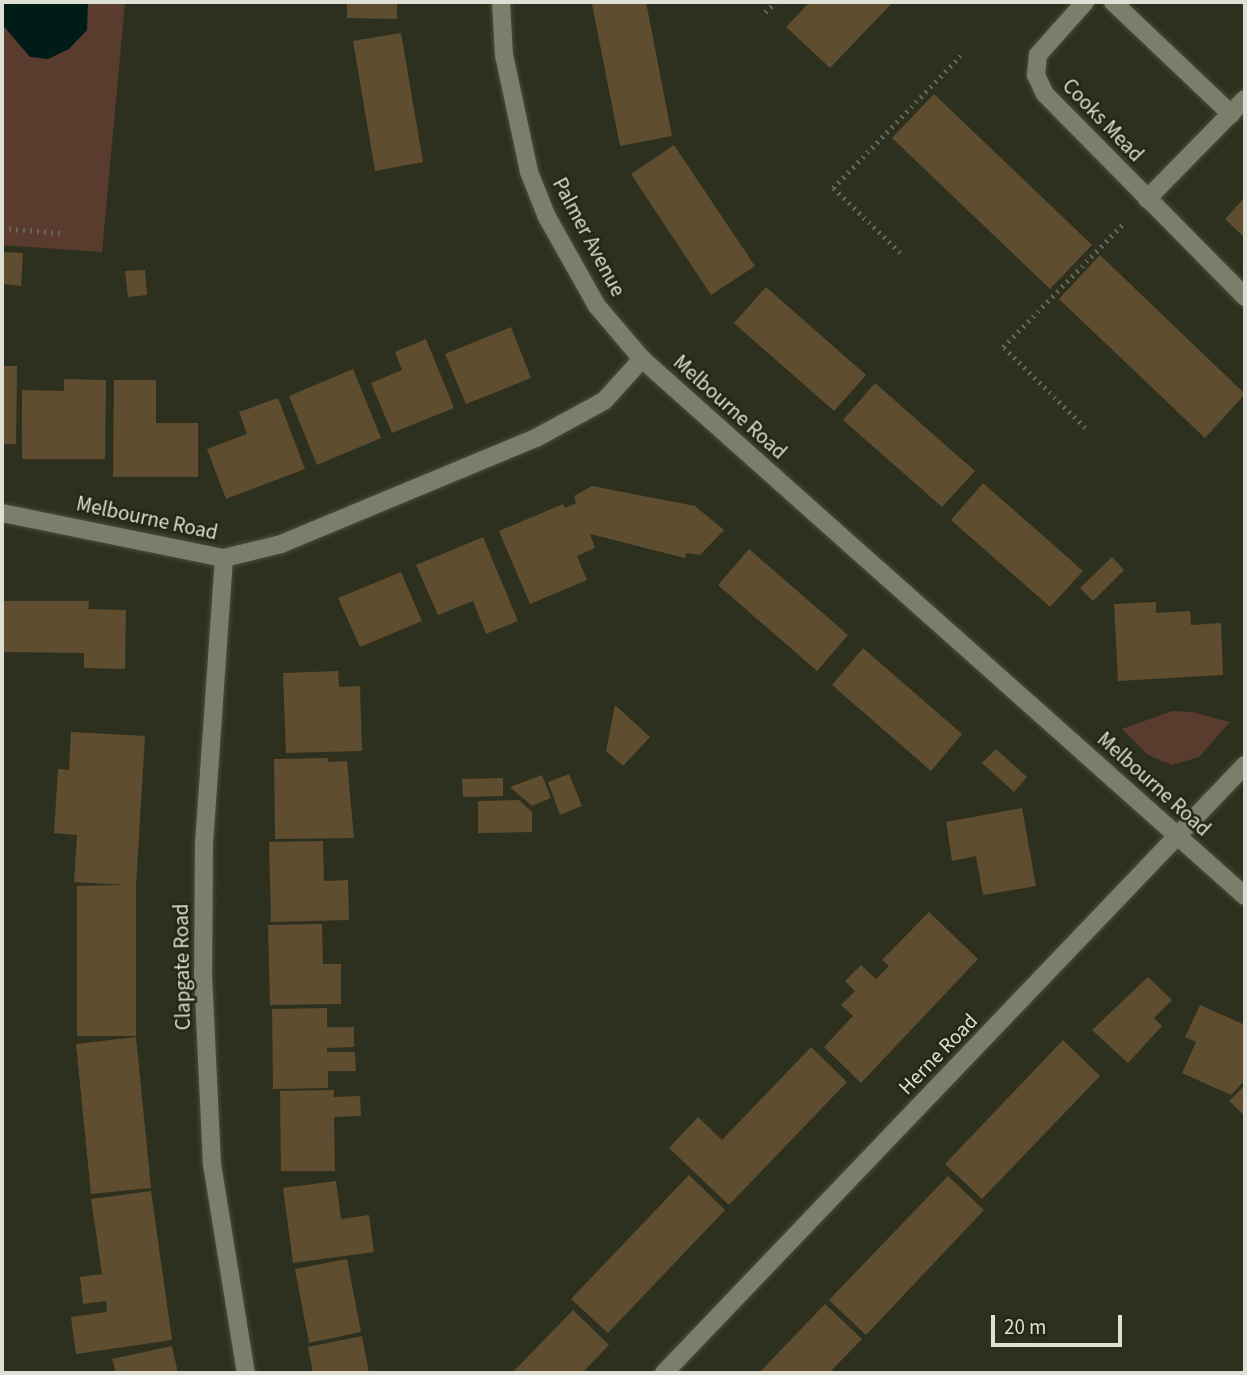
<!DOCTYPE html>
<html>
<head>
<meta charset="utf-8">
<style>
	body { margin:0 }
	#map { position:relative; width:1247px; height:1375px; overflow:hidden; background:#2e301f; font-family:"Source Sans 3",sans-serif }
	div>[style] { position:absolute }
	.green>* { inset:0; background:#5a3c2e }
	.water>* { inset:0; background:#001c17 }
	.building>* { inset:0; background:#5e4d2e }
	.path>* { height:4.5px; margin-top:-2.25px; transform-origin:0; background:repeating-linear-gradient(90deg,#656658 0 2px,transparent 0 7px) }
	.roads { filter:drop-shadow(0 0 2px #4a4c3d) drop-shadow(0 0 2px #4a4c3d) }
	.minor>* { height:18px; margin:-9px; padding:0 9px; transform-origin:9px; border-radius:9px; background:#7c7e6b }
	span { translate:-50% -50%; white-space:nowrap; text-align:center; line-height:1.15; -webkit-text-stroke:5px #242616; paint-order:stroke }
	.street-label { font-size:21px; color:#dedfd5 }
	.frame { position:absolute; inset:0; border:4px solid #dedfd5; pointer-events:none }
	.scale { position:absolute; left:991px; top:1315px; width:131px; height:32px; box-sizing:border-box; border:4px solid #dedfd5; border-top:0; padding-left:9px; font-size:21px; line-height:24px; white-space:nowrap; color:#dedfd5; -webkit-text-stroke:5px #242616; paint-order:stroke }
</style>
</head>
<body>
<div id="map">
	<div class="green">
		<div style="clip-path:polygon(2px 2px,125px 2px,102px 252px,2px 245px)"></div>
		<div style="clip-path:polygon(1172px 711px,1192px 712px,1230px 722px,1199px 757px,1172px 765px,1148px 755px,1122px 729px)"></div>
	</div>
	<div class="water">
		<div style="clip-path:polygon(3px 2px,88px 2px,87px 30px,69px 49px,48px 59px,30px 57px,2px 24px)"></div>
	</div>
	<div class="building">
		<div style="clip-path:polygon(347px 2px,397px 2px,397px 19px,347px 18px)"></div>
		<div style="clip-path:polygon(646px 2px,672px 136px,620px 146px,592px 4px)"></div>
		<div style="clip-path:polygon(810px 2px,893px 2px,830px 68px,786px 27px)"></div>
		<div style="clip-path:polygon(401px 33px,423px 162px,375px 171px,353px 41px)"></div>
		<div style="clip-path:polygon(934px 94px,1092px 245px,1050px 289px,892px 138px)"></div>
		<div style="clip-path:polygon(674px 145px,755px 266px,711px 295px,631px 174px)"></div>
		<div style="clip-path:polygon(1245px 197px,1245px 238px,1225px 219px)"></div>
		<div style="clip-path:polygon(2px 252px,23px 253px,21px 286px,2px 284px)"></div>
		<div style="clip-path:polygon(1100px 255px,1245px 394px,1205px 438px,1059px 299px)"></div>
		<div style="clip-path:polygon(145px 270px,147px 295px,128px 297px,125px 271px)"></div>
		<div style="clip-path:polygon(766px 287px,866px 375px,834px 411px,734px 323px)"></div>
		<div style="clip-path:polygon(511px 327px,531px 378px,466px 404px,445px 354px)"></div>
		<div style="clip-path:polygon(426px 339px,454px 408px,392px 433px,371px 383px,402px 370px,395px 352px)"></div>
		<div style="clip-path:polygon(2px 366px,17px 366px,16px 444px,2px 444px)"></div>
		<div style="clip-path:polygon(353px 369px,381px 438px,317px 465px,289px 396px)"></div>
		<div style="clip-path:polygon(64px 379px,106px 380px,105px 459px,22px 459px,22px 390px,64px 391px)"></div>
		<div style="clip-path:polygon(114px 380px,156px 380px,156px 423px,198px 423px,198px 477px,113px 477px)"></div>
		<div style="clip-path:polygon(875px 383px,975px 471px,942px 507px,843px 420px)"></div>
		<div style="clip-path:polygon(278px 398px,305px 469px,226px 499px,207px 449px,247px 434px,239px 412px)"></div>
		<div style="clip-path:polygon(983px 483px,1083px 571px,1050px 607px,951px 520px)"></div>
		<div style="clip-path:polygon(592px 486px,695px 506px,724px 530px,700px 555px,686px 553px,685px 558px,590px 534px,595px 548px,577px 556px,587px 580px,530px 604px,499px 531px,563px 504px,565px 508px,576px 503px,574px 496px)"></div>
		<div style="clip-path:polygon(483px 537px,518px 621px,486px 634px,473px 601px,438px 615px,416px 565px)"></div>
		<div style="clip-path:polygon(749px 549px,848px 635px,817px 671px,718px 585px)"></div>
		<div style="clip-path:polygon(1112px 557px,1124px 570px,1093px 601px,1080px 588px)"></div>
		<div style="clip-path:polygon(401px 572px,422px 621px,360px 647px,338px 598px)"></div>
		<div style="clip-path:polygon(2px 601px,89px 601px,88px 609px,126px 610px,125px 669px,84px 668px,84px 653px,2px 652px)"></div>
		<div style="clip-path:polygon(1156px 602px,1156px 613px,1190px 611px,1191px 625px,1221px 623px,1223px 675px,1118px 681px,1114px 604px)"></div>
		<div style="clip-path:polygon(863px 648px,962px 734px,931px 771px,832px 685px)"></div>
		<div style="clip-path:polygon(338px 671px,339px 687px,360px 686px,362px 751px,286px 753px,283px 673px)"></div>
		<div style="clip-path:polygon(615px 705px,650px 737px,623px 766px,606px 751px)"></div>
		<div style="clip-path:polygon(71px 732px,145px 736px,136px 886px,136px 1036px,77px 1036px,77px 886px,126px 885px,74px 882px,77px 835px,54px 833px,58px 769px,69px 770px)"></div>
		<div style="clip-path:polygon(996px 749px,1027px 777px,1014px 792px,982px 763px)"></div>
		<div style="clip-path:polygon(328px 758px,328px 762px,347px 761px,354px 838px,275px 839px,274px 759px)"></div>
		<div style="clip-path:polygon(569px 774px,582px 806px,560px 815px,548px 782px)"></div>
		<div style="clip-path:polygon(542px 775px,551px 798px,532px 806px,510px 787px)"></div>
		<div style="clip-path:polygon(503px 778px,503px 796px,463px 797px,462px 779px)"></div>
		<div style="clip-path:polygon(519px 800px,532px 812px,532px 832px,478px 833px,478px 801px)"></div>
		<div style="clip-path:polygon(1022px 808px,1036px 886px,983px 895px,976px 856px,952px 861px,946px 822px)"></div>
		<div style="clip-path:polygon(323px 841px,324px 881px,348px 880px,349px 920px,271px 922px,269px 842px)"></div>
		<div style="clip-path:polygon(929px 912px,978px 959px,861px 1083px,824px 1047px,853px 1016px,841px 1005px,855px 991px,845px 981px,861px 965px,876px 979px,889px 966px,882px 960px)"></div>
		<div style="clip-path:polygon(322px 924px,323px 964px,341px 964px,341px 1004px,270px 1005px,268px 925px)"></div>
		<div style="clip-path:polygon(1148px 977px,1172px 1000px,1154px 1018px,1162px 1026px,1128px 1063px,1092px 1030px)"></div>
		<div style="clip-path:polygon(1200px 1005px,1245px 1025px,1245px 1080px,1231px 1095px,1182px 1073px,1196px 1042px,1185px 1037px)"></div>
		<div style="clip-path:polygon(327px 1008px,327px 1027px,354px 1027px,354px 1047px,327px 1048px,327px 1052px,355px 1052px,356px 1071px,328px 1071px,328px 1088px,273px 1089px,272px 1009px)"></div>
		<div style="clip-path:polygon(136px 1037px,151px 1188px,91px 1194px,76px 1044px)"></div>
		<div style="clip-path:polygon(1063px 1040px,1100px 1076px,982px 1199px,945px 1164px)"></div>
		<div style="clip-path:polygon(811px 1047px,847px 1082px,729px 1205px,669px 1148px,698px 1117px,722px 1140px)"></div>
		<div style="clip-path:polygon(1245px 1085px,1245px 1116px,1229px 1101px)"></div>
		<div style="clip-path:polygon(334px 1090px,334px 1097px,360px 1096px,361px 1116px,334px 1117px,335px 1171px,281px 1171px,280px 1091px)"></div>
		<div style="clip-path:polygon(689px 1175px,725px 1210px,608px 1333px,571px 1299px)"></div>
		<div style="clip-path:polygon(948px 1176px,984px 1210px,866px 1335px,829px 1300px)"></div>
		<div style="clip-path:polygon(336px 1181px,341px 1219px,369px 1215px,374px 1252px,293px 1263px,283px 1188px)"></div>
		<div style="clip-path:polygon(151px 1191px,172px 1340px,76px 1354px,71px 1317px,107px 1312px,106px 1301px,83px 1304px,80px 1277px,102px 1274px,91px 1199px)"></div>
		<div style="clip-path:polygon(347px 1259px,361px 1332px,309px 1343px,295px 1269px)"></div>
		<div style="clip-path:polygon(825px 1304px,862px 1339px,829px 1373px,759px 1373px)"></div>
		<div style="clip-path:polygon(573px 1310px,609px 1345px,582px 1373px,512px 1373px)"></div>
		<div style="clip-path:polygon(362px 1336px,369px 1373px,313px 1373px,308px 1347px)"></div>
		<div style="clip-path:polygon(172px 1346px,178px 1373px,116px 1373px,112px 1359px)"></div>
	</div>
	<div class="path">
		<div style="left:765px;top:12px;width:15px;rotate:-42deg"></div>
		<div style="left:2px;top:228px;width:58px;rotate:4.9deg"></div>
		<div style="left:900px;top:253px;width:93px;rotate:-135.9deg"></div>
		<div style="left:833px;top:188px;width:185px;rotate:-46.1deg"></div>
		<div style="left:1085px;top:428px;width:115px;rotate:-135.4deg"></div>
		<div style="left:1003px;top:347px;width:175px;rotate:-45.7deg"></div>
	</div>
	<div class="roads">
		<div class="minor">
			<div style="left:501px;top:2px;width:53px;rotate:86.8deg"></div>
			<div style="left:504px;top:55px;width:120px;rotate:77.9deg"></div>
			<div style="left:529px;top:172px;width:48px;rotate:68.2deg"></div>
			<div style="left:547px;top:217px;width:102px;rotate:60.7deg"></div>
			<div style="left:597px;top:306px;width:70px;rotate:49.7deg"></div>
			<div style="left:1085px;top:2px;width:71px;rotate:131.6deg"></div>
			<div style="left:1038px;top:55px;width:20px;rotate:96deg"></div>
			<div style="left:1036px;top:75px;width:21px;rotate:65deg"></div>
			<div style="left:1045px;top:94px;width:285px;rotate:45.4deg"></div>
			<div style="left:1113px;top:2px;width:163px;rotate:43.5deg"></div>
			<div style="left:1147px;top:199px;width:140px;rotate:-45.6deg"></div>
			<div style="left:2px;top:513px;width:227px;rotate:11.5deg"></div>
			<div style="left:224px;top:558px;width:59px;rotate:-13.8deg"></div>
			<div style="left:281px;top:544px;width:276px;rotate:-22.6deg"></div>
			<div style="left:536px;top:438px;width:77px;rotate:-28.6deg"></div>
			<div style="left:604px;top:401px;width:57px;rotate:-47.9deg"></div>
			<div style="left:642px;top:359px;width:807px;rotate:41.69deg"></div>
			<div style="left:224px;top:558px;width:286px;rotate:94deg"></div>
			<div style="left:204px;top:843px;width:131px;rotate:90.4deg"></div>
			<div style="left:203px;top:974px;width:190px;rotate:87.3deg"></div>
			<div style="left:212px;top:1164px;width:212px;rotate:80.8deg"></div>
			<div style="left:664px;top:1373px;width:841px;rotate:-46.3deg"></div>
		</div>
	</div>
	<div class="street-label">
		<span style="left:1103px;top:120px;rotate:46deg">Cooks Mead</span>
		<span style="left:589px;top:237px;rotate:62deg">Palmer Avenue</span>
		<span style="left:730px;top:407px;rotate:42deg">Melbourne Road</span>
		<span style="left:147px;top:518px;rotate:12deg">Melbourne Road</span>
		<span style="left:1154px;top:784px;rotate:42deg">Melbourne Road</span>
		<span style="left:182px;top:967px;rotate:-91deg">Clapgate Road</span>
		<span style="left:938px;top:1054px;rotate:-46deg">Herne Road</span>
	</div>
	<div class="frame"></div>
	<div class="scale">20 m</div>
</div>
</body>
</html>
